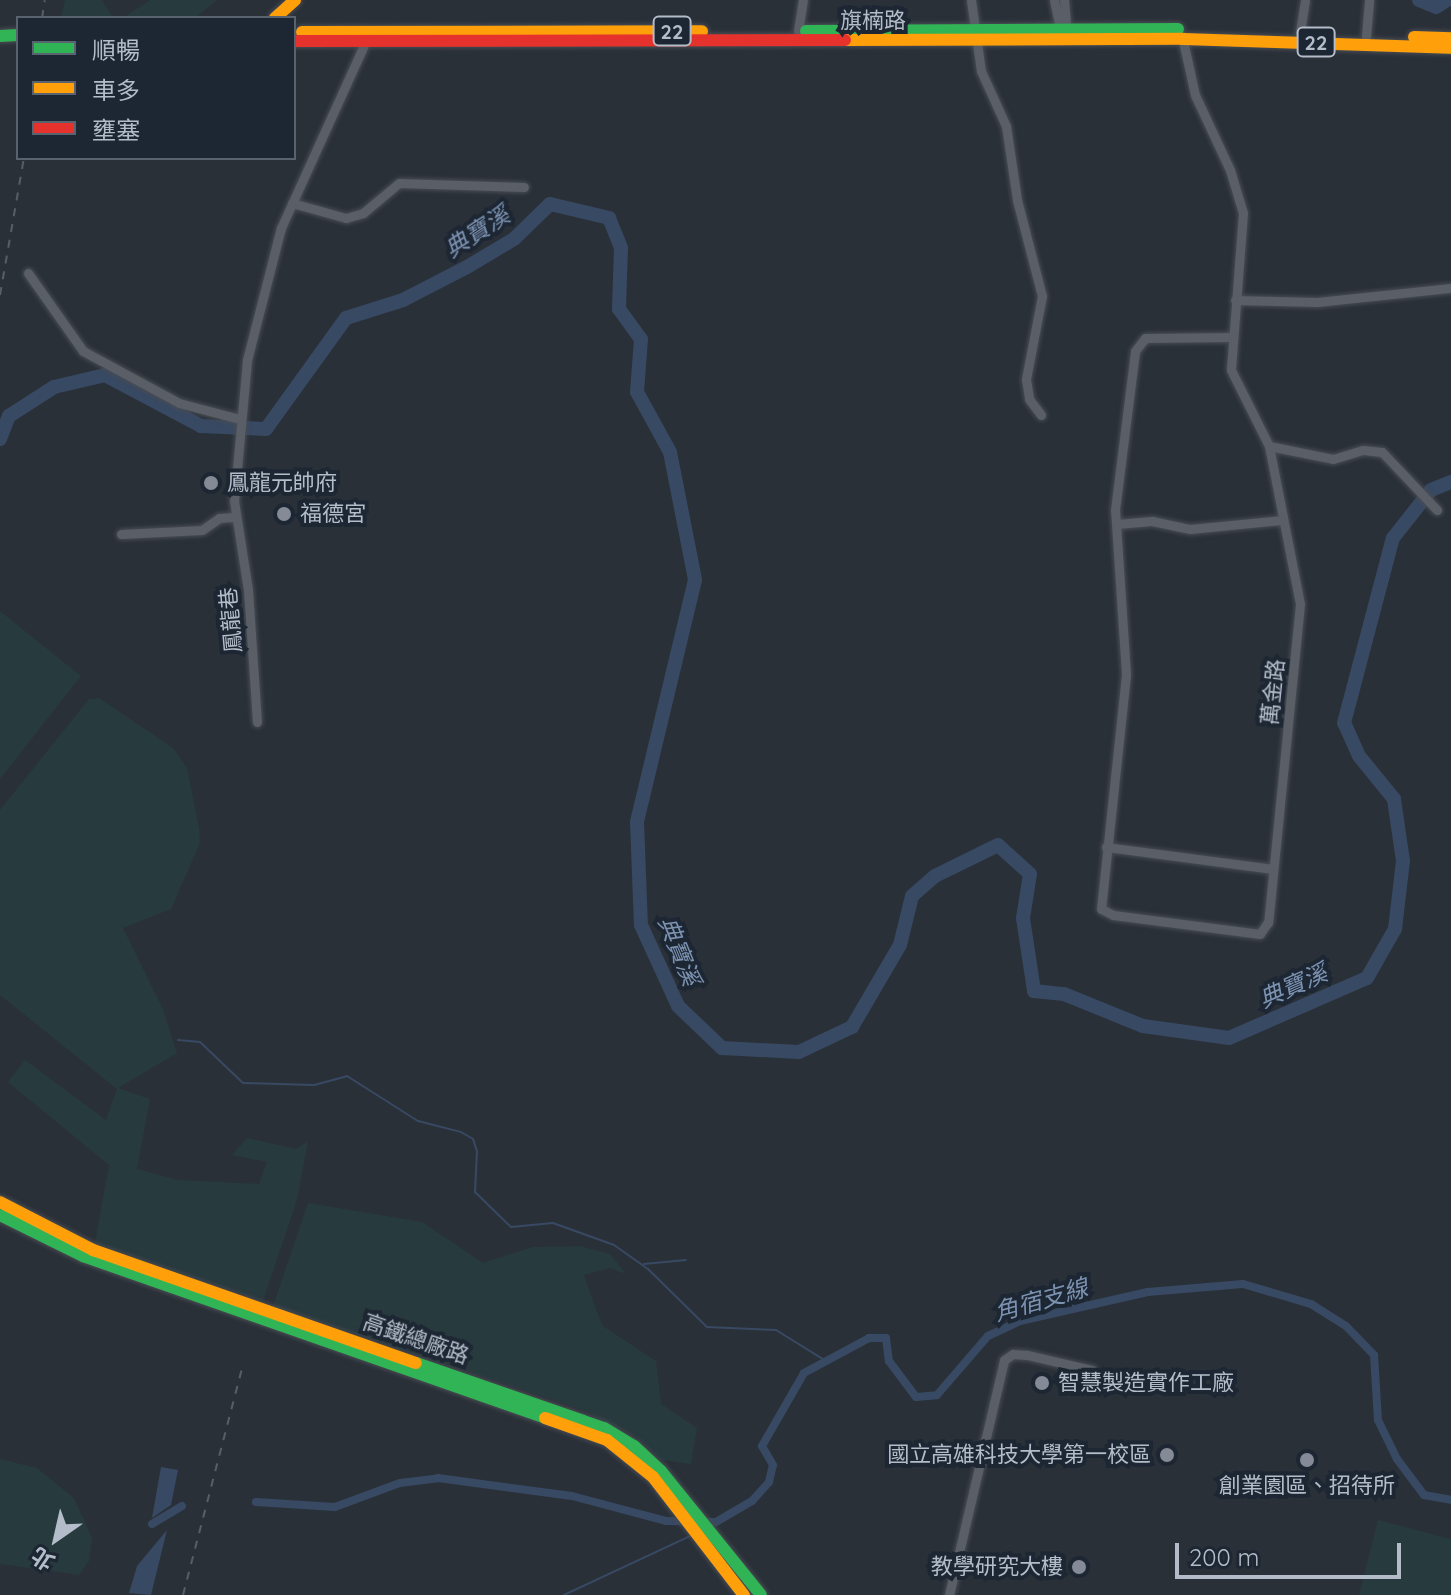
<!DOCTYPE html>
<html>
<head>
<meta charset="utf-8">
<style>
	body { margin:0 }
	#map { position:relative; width:1451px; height:1595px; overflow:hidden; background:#2a3038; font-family:Quicksand,"Noto Sans TC",sans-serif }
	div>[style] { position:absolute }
	.green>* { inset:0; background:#273a3e }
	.water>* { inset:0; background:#384963 }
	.stream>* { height:2px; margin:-1px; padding:0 1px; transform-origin:1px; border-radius:1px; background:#384963 }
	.canal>* { height:8px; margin:-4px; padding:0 4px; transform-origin:4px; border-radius:4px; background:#384963 }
	.river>* { height:14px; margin:-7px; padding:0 7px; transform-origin:7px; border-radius:7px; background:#384963 }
	.roads { filter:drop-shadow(0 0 2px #484c53) drop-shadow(0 0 2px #484c53) }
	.street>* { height:9px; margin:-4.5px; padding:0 4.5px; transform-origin:4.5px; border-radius:4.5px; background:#5a5e66 }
	.fast>* { height:12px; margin:-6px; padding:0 6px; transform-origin:6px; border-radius:6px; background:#30b455 }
	.slow>* { height:12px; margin:-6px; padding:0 6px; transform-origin:6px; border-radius:6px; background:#ff9f0a }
	.jam>* { height:12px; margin:-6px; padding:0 6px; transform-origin:6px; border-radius:6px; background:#e5322d }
	.rail>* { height:2px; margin-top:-1px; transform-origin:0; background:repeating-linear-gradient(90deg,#595d64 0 8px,transparent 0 16px) }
	.dots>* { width:22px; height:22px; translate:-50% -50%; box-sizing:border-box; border:4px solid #1d2633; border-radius:50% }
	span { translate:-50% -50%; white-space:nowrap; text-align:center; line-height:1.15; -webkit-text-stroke:8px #1d2633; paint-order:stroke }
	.shield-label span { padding:2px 6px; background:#1d2633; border:2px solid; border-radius:6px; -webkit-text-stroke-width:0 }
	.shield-label { font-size:20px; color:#b4bcc9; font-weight:700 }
	.street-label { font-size:22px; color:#b4bcc9 }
	.poi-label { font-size:22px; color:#b4bcc9 }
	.left { translate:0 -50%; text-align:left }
	.right { translate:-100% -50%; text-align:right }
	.water-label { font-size:24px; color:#7c92b1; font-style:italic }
	.legend { position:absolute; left:16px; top:16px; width:280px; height:144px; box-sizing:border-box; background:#1d2633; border:2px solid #59626f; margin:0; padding:10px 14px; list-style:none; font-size:24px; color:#b4bcc9 }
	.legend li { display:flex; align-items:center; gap:16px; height:40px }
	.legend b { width:40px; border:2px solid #59626f }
	.north { position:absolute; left:16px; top:1499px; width:80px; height:80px; -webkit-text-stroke:6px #1d2633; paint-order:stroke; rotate:214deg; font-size:22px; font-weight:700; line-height:32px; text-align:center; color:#b4bcc9 }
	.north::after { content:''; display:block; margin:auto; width:28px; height:36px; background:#b4bcc9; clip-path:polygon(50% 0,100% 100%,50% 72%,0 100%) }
	.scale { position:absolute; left:1175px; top:1543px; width:226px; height:36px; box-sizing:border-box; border:4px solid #b4bcc9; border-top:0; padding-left:10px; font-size:24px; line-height:28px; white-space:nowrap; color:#b4bcc9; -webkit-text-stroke:6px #1d2633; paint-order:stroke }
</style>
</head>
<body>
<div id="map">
	<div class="green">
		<div style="clip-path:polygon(65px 0,102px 0,113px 18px,61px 18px)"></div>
		<div style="clip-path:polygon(150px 0,217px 0,195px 18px,123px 18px)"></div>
		<div style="clip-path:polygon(0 611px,81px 676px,0 779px)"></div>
		<div style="clip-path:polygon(99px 698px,173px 748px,187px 768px,199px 828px,200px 843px,171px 909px,123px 928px,162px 1007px,177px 1053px,118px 1088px,150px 1099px,137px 1169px,178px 1180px,259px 1184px,267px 1162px,232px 1155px,247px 1138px,296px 1149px,308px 1141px,297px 1200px,263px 1301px,95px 1243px,109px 1165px,8px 1082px,25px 1060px,106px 1120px,117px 1089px,0 995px,0 810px,89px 699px)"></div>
		<div style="clip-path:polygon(308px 1203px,422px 1222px,483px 1263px,533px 1247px,580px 1246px,610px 1254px,626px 1274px,610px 1268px,584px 1275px,598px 1315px,603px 1326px,656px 1361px,661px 1404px,697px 1428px,691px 1464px,662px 1460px,637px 1437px,580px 1409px,273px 1306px)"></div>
		<div style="clip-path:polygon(0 1459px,37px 1468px,74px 1498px,92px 1538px,89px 1561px,79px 1575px,0 1564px)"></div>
		<div style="clip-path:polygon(1378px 1520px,1451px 1539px,1451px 1595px,1359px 1595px)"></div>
	</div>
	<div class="water">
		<div style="clip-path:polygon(161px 1467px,178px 1470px,171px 1505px,152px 1518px)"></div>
		<div style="clip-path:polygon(167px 1530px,151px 1595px,129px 1593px,137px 1566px)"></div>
	</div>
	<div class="stream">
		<div style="left:178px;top:1040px;width:22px;rotate:5deg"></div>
		<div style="left:200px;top:1042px;width:59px;rotate:43.6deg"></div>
		<div style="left:243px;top:1083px;width:71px;rotate:1.6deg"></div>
		<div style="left:314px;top:1085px;width:34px;rotate:-15deg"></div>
		<div style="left:347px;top:1076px;width:84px;rotate:32.4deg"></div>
		<div style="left:418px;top:1121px;width:44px;rotate:14.3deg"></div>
		<div style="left:461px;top:1132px;width:14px;rotate:30deg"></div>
		<div style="left:473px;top:1139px;width:13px;rotate:72deg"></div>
		<div style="left:477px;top:1151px;width:41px;rotate:92.8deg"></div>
		<div style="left:475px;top:1192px;width:50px;rotate:44.2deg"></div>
		<div style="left:511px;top:1227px;width:42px;rotate:-5.4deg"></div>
		<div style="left:553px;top:1223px;width:65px;rotate:19.8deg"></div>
		<div style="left:614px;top:1245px;width:42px;rotate:35.2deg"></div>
		<div style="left:648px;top:1269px;width:83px;rotate:44.5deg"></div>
		<div style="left:707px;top:1327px;width:69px;rotate:2.5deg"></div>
		<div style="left:776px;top:1330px;width:59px;rotate:31.8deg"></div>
		<div style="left:644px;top:1264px;width:42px;rotate:-5.4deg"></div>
		<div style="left:709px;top:1526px;width:8px;rotate:-30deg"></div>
		<div style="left:564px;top:1595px;width:139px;rotate:-25.1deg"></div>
	</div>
	<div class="canal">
		<div style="left:256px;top:1502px;width:79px;rotate:3.6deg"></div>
		<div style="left:335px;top:1507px;width:69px;rotate:-20.3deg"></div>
		<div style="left:400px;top:1483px;width:38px;rotate:-7deg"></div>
		<div style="left:438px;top:1478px;width:135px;rotate:7.7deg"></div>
		<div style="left:572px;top:1496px;width:97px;rotate:14.9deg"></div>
		<div style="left:666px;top:1521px;width:50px;rotate:1.1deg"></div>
		<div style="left:716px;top:1522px;width:42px;rotate:-30.3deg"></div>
		<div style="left:752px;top:1501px;width:25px;rotate:-48deg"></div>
		<div style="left:769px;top:1482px;width:17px;rotate:-77deg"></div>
		<div style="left:773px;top:1465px;width:22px;rotate:-120deg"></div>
		<div style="left:762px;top:1446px;width:84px;rotate:-60.1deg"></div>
		<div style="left:804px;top:1373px;width:74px;rotate:-28.3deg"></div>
		<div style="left:869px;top:1338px;width:17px"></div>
		<div style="left:886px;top:1338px;width:23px;rotate:83deg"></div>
		<div style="left:889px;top:1361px;width:45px;rotate:53.1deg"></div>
		<div style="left:916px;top:1397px;width:21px;rotate:-5deg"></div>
		<div style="left:937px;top:1395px;width:78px;rotate:-49.2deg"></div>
		<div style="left:988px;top:1336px;width:35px;rotate:-25deg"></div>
		<div style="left:1020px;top:1321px;width:131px;rotate:-12.8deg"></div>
		<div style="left:1148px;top:1292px;width:95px;rotate:-4.8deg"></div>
		<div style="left:1243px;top:1284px;width:71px;rotate:16.4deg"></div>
		<div style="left:1311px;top:1304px;width:41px;rotate:32.2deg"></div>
		<div style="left:1346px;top:1326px;width:40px;rotate:46deg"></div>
		<div style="left:1374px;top:1355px;width:65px;rotate:86.5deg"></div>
		<div style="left:1378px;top:1420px;width:43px;rotate:64deg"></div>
		<div style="left:1397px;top:1459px;width:45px;rotate:53.1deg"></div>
		<div style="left:1424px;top:1495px;width:27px;rotate:10deg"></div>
		<div style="left:152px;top:1524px;width:35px;rotate:-31deg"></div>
	</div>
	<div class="river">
		<div style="left:1419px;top:0;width:18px;rotate:22deg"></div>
		<div style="left:1436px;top:7px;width:13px;rotate:-32deg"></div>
		<div style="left:0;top:439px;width:25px;rotate:-69deg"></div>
		<div style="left:9px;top:416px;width:54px;rotate:-32.8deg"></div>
		<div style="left:54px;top:387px;width:52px;rotate:-13.2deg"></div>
		<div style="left:105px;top:375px;width:109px;rotate:28deg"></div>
		<div style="left:201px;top:426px;width:65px;rotate:2.6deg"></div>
		<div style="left:266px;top:429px;width:137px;rotate:-54.2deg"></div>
		<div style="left:346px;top:318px;width:60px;rotate:-17.5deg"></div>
		<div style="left:403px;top:300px;width:72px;rotate:-27.3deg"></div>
		<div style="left:467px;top:267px;width:55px;rotate:-30.8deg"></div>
		<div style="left:514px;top:239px;width:50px;rotate:-44.2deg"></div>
		<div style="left:550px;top:204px;width:61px;rotate:13.3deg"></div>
		<div style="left:609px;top:218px;width:32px;rotate:68deg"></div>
		<div style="left:621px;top:248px;width:61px;rotate:91.9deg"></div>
		<div style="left:619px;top:309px;width:37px;rotate:54deg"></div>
		<div style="left:641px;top:339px;width:53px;rotate:94.3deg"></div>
		<div style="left:637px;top:392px;width:68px;rotate:61.2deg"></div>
		<div style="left:670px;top:452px;width:130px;rotate:78.9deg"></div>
		<div style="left:695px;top:580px;width:249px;rotate:103.5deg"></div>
		<div style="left:637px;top:822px;width:103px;rotate:87.8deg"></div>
		<div style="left:641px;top:925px;width:89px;rotate:65.4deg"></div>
		<div style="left:678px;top:1006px;width:61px;rotate:43.7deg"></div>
		<div style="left:722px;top:1048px;width:77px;rotate:3deg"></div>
		<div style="left:799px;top:1052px;width:59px;rotate:-25.3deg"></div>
		<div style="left:852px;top:1027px;width:95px;rotate:-59.7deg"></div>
		<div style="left:900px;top:945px;width:50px;rotate:-76.2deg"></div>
		<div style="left:912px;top:896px;width:30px;rotate:-41deg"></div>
		<div style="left:935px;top:876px;width:70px;rotate:-26.2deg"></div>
		<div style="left:998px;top:845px;width:43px;rotate:42.2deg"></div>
		<div style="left:1030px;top:874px;width:45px;rotate:99deg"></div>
		<div style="left:1023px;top:918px;width:74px;rotate:81.4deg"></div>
		<div style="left:1034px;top:991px;width:30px;rotate:6deg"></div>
		<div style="left:1064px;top:994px;width:85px;rotate:22.1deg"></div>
		<div style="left:1143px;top:1026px;width:87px;rotate:7.9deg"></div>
		<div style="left:1229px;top:1038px;width:150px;rotate:-23.5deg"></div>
		<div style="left:1367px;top:978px;width:56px;rotate:-60.3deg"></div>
		<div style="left:1395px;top:929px;width:68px;rotate:-83.3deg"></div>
		<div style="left:1403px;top:861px;width:63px;rotate:-98.3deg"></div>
		<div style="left:1394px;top:799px;width:55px;rotate:-129.1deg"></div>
		<div style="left:1359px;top:756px;width:36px;rotate:-114deg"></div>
		<div style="left:1344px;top:723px;width:191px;rotate:-75.2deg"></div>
		<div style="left:1393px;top:538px;width:61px;rotate:-51.6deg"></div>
		<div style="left:1431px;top:490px;width:22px;rotate:-22deg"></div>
	</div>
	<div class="roads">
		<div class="street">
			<div style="left:971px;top:0;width:72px;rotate:82deg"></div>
			<div style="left:981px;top:71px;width:60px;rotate:65.6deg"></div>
			<div style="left:1006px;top:126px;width:75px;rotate:81.5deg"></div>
			<div style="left:1017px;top:200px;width:99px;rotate:75.4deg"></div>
			<div style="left:1042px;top:296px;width:85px;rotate:100.9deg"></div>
			<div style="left:1026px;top:379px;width:20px;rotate:81deg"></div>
			<div style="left:1029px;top:399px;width:20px;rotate:53deg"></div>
			<div style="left:1054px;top:0;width:34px;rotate:78deg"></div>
			<div style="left:1064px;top:0;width:33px;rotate:85deg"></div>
			<div style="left:798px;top:31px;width:31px;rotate:-81deg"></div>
			<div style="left:1300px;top:32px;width:32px;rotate:-81deg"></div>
			<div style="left:1182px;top:36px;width:60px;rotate:77.6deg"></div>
			<div style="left:1195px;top:95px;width:83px;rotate:65deg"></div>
			<div style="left:1230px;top:170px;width:45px;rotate:73.2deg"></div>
			<div style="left:1243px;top:213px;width:157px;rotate:94.4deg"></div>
			<div style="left:1231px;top:370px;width:85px;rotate:63.4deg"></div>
			<div style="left:1269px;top:446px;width:161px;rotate:78.9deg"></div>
			<div style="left:1300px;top:604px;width:320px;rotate:95.7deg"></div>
			<div style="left:1268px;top:922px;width:14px;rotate:124deg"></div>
			<div style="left:1260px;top:934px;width:148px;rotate:-172.6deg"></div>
			<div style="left:1113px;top:915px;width:13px;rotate:-153deg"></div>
			<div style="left:1101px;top:909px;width:236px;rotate:-83.9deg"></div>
			<div style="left:1126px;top:674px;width:164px;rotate:-93.8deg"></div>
			<div style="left:1115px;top:510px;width:160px;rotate:-82.8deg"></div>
			<div style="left:1135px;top:351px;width:16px;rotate:-52deg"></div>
			<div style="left:1145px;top:338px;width:87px;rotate:-0.7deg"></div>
			<div style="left:1366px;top:36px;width:36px;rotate:-85deg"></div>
			<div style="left:292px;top:203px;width:56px;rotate:15.5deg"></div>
			<div style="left:346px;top:218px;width:18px;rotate:-16deg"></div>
			<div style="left:363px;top:213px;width:47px;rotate:-39.8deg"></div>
			<div style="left:399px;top:183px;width:125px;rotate:1.8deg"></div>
			<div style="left:28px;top:273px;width:95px;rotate:54.8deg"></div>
			<div style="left:83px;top:351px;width:109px;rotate:28.4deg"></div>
			<div style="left:179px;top:403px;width:62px;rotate:14.9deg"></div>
			<div style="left:1235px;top:300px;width:82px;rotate:1.4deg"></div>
			<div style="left:1317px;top:302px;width:135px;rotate:-6deg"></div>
			<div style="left:1269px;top:446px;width:65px;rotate:11.5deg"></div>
			<div style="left:1333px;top:459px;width:31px;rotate:-17deg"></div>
			<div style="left:1363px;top:450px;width:19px;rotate:6deg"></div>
			<div style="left:1382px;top:452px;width:80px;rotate:46.5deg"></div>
			<div style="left:1117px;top:524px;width:35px;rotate:-5deg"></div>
			<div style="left:1152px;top:521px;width:39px;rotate:12deg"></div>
			<div style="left:1190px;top:529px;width:91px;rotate:-5.6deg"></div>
			<div style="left:121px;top:534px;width:81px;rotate:-2.8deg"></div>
			<div style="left:202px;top:530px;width:21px;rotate:-35deg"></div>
			<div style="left:219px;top:518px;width:16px;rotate:-4deg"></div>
			<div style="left:257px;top:722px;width:132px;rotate:-93.9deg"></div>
			<div style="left:248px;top:590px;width:90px;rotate:-98.9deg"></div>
			<div style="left:234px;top:501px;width:142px;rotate:-84.7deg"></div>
			<div style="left:247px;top:360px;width:136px;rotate:-75.6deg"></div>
			<div style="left:281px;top:228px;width:209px;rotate:-65.6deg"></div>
			<div style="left:1106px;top:847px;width:168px;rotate:7.5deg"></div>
			<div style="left:949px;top:1595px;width:241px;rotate:-76.8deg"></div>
			<div style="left:1004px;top:1360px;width:11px;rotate:-34deg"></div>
			<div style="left:1013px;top:1354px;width:14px;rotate:4deg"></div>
			<div style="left:1027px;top:1355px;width:67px;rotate:13deg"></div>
		</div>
		<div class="fast">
			<div style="left:806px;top:31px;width:372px;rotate:-0.3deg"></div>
			<div style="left:0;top:36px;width:18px;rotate:-3deg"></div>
			<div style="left:0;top:1215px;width:93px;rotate:26.3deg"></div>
			<div style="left:83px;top:1256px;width:490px;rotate:19.3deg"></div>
			<div style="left:416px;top:1363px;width:199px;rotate:19.1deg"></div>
			<div style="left:604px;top:1428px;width:35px;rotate:31deg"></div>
			<div style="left:634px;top:1446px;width:37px;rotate:43deg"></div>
			<div style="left:661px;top:1471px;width:159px;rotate:51.1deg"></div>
		</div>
		<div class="slow">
			<div style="left:275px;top:18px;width:27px;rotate:-42deg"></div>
			<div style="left:302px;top:32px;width:400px;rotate:-0.1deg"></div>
			<div style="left:1414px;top:37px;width:37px;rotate:2deg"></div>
			<div style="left:845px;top:40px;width:337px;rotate:-0.2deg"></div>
			<div style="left:1182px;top:39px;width:269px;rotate:1.9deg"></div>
			<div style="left:0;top:1202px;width:105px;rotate:27.3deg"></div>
			<div style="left:93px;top:1250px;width:342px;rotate:19.3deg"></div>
			<div style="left:545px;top:1418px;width:66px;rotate:19.5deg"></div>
			<div style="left:607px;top:1440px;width:59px;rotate:38.8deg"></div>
			<div style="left:653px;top:1477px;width:149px;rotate:52.4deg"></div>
		</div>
		<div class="jam">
			<div style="left:294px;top:41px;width:551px;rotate:-0.1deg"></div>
		</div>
	</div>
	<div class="rail">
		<div style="left:42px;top:18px;width:18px;rotate:-81deg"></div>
		<div style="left:0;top:295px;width:139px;rotate:-80.1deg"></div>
		<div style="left:183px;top:1595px;width:234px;rotate:-75.4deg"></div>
	</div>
	<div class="dots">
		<div style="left:211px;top:483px;background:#848b96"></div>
		<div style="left:284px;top:514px;background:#848b96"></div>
		<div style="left:1042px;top:1383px;background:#848b96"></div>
		<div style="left:1167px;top:1455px;background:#848b96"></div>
		<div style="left:1307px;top:1460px;background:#848b96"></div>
		<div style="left:1079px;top:1567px;background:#848b96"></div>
	</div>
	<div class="shield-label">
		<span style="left:672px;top:31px">22</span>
		<span style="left:1316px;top:42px">22</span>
	</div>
	<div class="street-label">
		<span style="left:873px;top:21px">旗楠路</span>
		<span style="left:231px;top:620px;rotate:-95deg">鳳龍巷</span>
		<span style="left:1273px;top:692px;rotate:-84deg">萬金路</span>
		<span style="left:416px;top:1339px;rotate:19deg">高鐵總廠路</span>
	</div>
	<div class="poi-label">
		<span class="left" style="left:227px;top:483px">鳳龍元帥府</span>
		<span class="left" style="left:300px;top:514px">福德宮</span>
		<span class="left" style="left:1058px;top:1383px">智慧製造實作工廠</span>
		<span class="right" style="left:1151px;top:1455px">國立高雄科技大學第一校區</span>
		<span style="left:1307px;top:1486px">創業園區、招待所</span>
		<span class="right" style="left:1063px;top:1567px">教學研究大樓</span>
	</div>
	<div class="water-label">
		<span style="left:477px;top:232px;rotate:-33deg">典寶溪</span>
		<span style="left:679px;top:951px;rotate:68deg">典寶溪</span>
		<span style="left:1293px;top:986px;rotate:-24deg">典寶溪</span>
		<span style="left:1041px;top:1300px;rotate:-16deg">角宿支線</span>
	</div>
	<ul class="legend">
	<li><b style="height:10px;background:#30b455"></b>順暢</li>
	<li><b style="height:10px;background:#ff9f0a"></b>車多</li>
	<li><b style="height:10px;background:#e5322d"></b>壅塞</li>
	</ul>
	<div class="north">北</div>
	<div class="scale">200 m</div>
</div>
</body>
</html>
